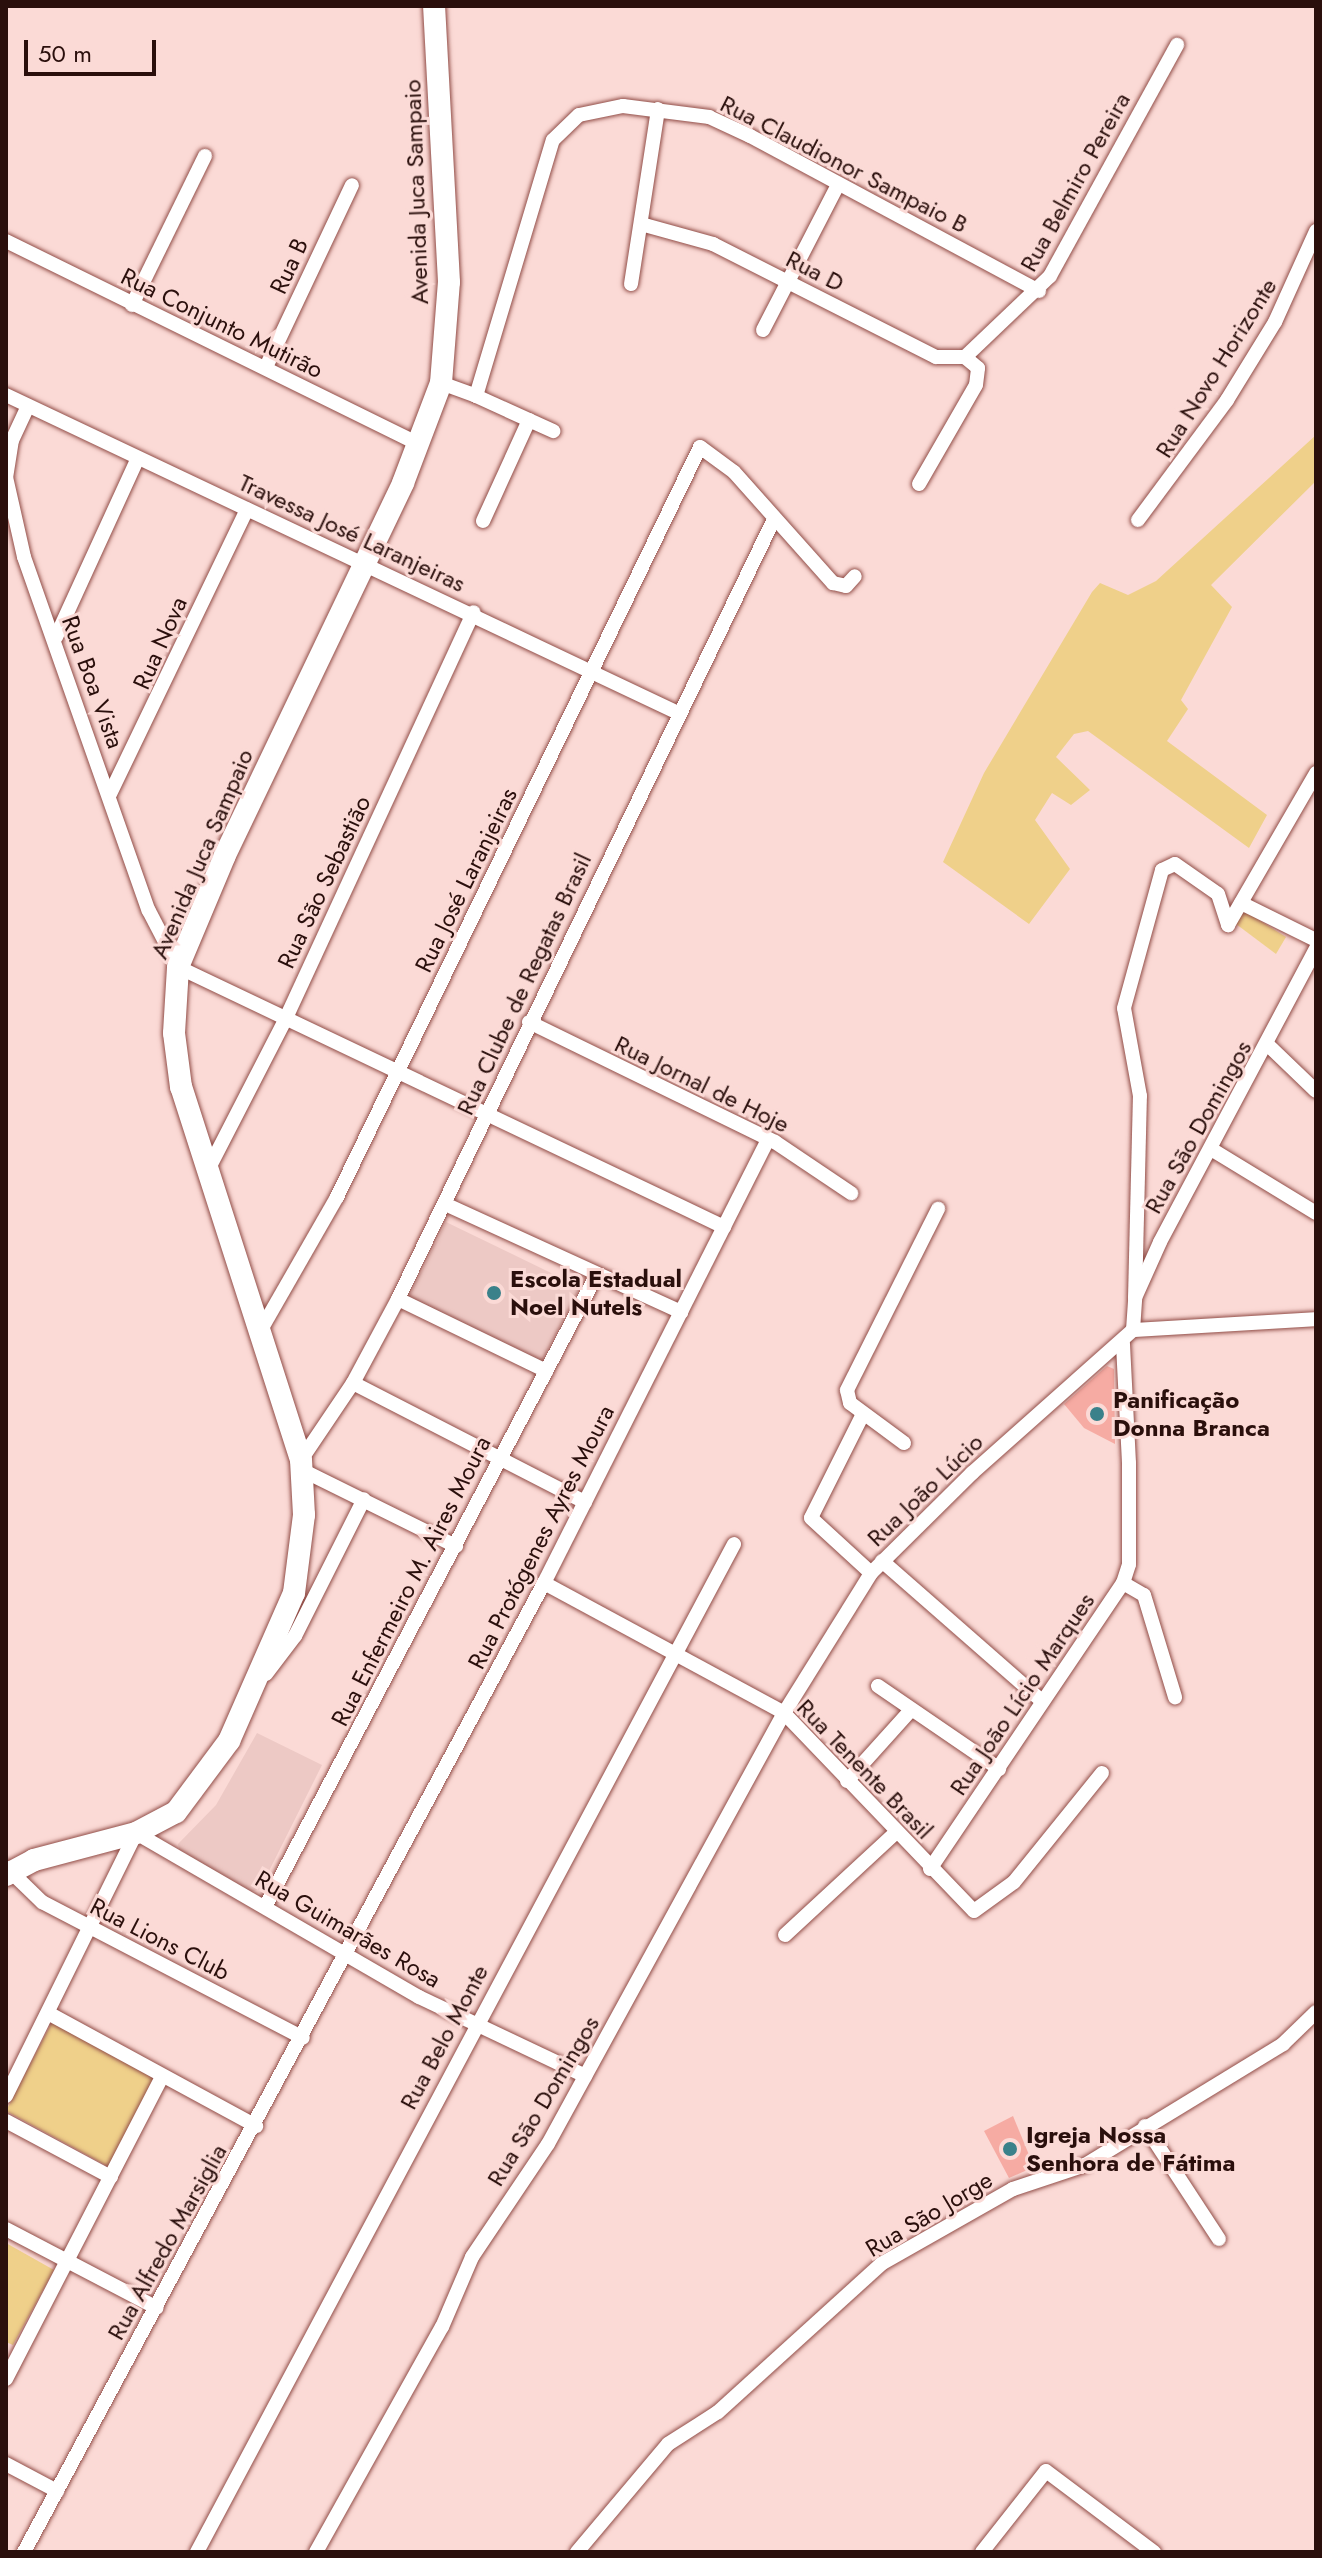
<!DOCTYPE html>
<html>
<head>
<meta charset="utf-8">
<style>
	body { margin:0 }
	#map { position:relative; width:1322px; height:2558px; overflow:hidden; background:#fbdad6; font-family:Jost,sans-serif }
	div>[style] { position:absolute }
	.built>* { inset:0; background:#edc9c5 }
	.green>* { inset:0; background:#efd08a }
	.building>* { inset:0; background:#f6aba3 }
	.roads { filter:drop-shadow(0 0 2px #914d47) drop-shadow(0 0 2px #914d47) }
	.street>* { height:14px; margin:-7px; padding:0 7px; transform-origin:7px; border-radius:7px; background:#fff }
	.secondary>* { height:22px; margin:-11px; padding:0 11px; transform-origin:11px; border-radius:11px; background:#fff }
	.dots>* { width:22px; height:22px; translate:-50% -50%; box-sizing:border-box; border:4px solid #fbdad6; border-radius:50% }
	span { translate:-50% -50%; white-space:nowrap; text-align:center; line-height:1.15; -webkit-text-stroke:6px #fbdad6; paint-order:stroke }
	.street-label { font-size:24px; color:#2a0f0c }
	.poi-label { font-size:24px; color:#2a0f0c; font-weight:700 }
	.left { translate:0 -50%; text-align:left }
	.frame { position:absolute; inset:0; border:8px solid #2a0f0c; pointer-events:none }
	.scale { position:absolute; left:24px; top:40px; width:132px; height:36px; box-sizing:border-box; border:4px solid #2a0f0c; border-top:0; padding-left:10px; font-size:24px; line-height:28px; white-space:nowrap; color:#2a0f0c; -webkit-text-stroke:6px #fbdad6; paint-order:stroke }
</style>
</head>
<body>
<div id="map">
	<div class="built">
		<div style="clip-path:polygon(446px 1222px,580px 1287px,539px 1366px,408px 1299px)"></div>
		<div style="clip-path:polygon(257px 1733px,322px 1765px,260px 1889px,251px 1892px,180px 1854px,178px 1844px,216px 1805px)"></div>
	</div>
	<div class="green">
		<div style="clip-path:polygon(1316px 435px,1316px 481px,1211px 585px,1232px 607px,1181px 700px,1188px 709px,1167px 741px,1267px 815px,1249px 848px,1088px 731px,1074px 734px,1056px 757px,1090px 790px,1071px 805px,1052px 793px,1035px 820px,1070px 869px,1029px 924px,943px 862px,984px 773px,1092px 592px,1100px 583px,1128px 595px,1156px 581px)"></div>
		<div style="clip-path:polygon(1243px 910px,1286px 937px,1276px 954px,1236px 924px)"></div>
		<div style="clip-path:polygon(52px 2022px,158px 2081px,111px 2168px,6px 2111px)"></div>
		<div style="clip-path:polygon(6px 2243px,54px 2270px,13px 2345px,6px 2342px)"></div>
	</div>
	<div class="building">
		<div style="clip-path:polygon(1107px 1366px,1114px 1369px,1115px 1444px,1084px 1428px,1064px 1404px)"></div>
		<div style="clip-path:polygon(1013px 2116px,1034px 2167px,1009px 2178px,984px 2131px)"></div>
	</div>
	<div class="roads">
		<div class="street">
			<div style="left:641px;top:224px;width:75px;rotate:15.5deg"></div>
			<div style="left:713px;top:244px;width:250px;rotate:26.9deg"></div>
			<div style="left:936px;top:357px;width:29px"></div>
			<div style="left:6px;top:241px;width:459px;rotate:26.2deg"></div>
			<div style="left:631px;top:284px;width:177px;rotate:-81.2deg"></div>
			<div style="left:132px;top:305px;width:166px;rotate:-63.9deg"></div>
			<div style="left:763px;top:330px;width:163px;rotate:-62.7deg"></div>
			<div style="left:266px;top:367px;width:201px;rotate:-64.7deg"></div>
			<div style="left:441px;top:383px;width:37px;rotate:20deg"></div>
			<div style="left:476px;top:396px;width:267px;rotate:-73.3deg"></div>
			<div style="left:553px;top:140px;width:36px;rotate:-44deg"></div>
			<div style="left:579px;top:115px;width:45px;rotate:-11.6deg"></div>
			<div style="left:623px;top:106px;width:87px;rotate:7.3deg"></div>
			<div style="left:709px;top:117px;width:45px;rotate:24.9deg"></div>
			<div style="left:750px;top:136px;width:328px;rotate:28.2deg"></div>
			<div style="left:6px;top:395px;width:743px;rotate:25.32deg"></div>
			<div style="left:476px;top:396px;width:85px;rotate:24.4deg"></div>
			<div style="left:28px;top:406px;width:38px;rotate:115deg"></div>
			<div style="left:12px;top:440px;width:37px;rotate:99deg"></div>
			<div style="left:6px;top:477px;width:82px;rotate:77.3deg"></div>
			<div style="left:24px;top:557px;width:375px;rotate:70.6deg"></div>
			<div style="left:149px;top:911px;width:63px;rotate:62.6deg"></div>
			<div style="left:178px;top:967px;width:605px;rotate:25.46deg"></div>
			<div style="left:919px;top:484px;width:114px;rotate:-60.1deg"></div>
			<div style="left:976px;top:385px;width:17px;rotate:-83deg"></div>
			<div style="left:978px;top:368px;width:17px;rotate:-140deg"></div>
			<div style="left:965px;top:357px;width:117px;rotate:-43.6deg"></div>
			<div style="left:1050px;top:276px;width:264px;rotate:-61.2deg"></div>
			<div style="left:1138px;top:520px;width:149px;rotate:-53.4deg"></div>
			<div style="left:1227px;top:400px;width:92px;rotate:-58.4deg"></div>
			<div style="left:1275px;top:322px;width:100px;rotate:-65.7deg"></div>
			<div style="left:483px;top:521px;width:111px;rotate:-65.5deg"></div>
			<div style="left:56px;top:637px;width:195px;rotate:-65.4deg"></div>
			<div style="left:110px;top:794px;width:316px;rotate:-64.3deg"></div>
			<div style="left:1241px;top:903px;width:84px;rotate:26.3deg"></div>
			<div style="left:1228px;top:925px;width:176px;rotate:-59.9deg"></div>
			<div style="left:529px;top:1022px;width:274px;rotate:26deg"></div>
			<div style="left:775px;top:1142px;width:92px;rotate:33.9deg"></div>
			<div style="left:1268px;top:1045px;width:66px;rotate:43.8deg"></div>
			<div style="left:1211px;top:1149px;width:123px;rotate:31.4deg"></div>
			<div style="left:209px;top:1168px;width:169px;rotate:-62.8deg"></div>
			<div style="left:286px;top:1018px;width:447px;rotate:-65.2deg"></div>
			<div style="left:445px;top:1204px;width:260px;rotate:24.6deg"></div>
			<div style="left:1135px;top:1298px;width:202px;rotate:-88.6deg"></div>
			<div style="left:1140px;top:1096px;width:89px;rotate:-100.3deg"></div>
			<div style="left:1124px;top:1008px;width:143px;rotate:-74.6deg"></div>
			<div style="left:1162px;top:870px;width:14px;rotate:-25deg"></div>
			<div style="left:1175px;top:864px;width:52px;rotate:34.9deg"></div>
			<div style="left:1218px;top:894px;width:33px;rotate:72deg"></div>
			<div style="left:398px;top:1299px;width:165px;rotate:25.9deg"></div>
			<div style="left:262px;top:1328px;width:151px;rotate:-60.2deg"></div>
			<div style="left:337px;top:1197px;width:833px;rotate:-64.17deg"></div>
			<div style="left:700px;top:447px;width:42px;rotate:36.3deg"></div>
			<div style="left:734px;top:472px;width:149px;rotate:48.3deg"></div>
			<div style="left:833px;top:583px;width:13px;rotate:13deg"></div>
			<div style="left:846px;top:586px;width:13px;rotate:-48deg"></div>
			<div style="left:1133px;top:1330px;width:32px;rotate:-86deg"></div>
			<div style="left:1135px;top:1298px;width:61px;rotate:-65.9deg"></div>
			<div style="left:1160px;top:1242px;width:332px;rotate:-62deg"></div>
			<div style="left:1133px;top:1330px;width:183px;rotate:-3.4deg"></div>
			<div style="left:353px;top:1383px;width:261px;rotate:27.2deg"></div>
			<div style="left:863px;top:1414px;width:116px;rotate:116.6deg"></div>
			<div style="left:811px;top:1518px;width:81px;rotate:42.5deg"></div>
			<div style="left:904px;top:1443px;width:67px;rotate:-143.5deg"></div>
			<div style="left:850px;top:1403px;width:13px;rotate:-103deg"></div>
			<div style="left:847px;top:1390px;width:203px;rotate:-63.3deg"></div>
			<div style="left:301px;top:1460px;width:93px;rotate:-56deg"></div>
			<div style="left:353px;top:1383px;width:95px;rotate:-61.8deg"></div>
			<div style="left:398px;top:1299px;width:866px;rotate:-64.26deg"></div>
			<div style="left:302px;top:1470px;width:172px;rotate:26.3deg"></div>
			<div style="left:882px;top:1561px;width:213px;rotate:41.2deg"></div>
			<div style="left:544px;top:1583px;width:273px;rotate:28.4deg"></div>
			<div style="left:784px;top:1713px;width:274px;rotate:46.2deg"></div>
			<div style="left:974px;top:1911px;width:49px;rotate:-35.9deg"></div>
			<div style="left:1014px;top:1882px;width:140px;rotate:-51.1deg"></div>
			<div style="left:1123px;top:1583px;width:24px;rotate:30deg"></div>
			<div style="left:1144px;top:1595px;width:107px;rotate:73.1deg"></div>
			<div style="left:266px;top:1674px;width:48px;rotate:-52.7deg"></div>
			<div style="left:295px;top:1636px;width:153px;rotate:-63.3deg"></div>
			<div style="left:878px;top:1686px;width:147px;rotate:34.4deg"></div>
			<div style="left:847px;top:1781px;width:94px;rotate:-48deg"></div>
			<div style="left:7px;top:1868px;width:49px;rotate:44.2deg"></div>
			<div style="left:42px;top:1902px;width:294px;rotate:27.5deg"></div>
			<div style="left:930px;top:1869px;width:345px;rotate:-56deg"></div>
			<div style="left:1123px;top:1583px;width:20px;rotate:-72deg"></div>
			<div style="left:1129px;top:1564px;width:101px;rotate:-90deg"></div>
			<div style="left:1129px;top:1463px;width:120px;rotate:-92.9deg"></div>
			<div style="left:265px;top:1907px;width:715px;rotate:-62.32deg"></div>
			<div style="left:785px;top:1935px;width:149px;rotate:-42.8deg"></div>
			<div style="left:48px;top:2013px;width:237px;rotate:28.5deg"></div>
			<div style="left:6px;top:2096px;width:293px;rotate:-63.7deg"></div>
			<div style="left:136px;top:1833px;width:327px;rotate:30.1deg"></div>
			<div style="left:419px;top:1997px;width:184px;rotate:25.4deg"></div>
			<div style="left:6px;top:2121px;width:119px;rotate:28.1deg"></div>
			<div style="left:1145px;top:2126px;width:135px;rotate:56.8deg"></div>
			<div style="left:6px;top:2229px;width:170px;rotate:27.6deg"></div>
			<div style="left:6px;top:2379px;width:340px;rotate:-62.7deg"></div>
			<div style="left:6px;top:2464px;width:58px;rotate:27.9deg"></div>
			<div style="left:24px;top:2552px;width:1100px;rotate:-61.78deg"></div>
			<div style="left:544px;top:1583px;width:497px;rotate:-63.2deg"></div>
			<div style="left:197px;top:2552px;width:1142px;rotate:-61.95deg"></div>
			<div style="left:316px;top:2552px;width:258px;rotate:-60.8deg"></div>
			<div style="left:442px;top:2327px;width:76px;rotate:-66.8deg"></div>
			<div style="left:472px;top:2257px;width:136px;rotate:-56.1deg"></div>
			<div style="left:548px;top:2144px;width:491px;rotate:-61.3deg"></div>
			<div style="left:784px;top:1713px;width:165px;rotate:-58.1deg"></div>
			<div style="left:871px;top:1573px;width:142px;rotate:-44.7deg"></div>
			<div style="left:972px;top:1473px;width:215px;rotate:-41.6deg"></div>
			<div style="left:577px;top:2552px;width:141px;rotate:-49.9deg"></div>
			<div style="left:668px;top:2444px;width:59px;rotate:-32.6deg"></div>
			<div style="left:718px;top:2412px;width:220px;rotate:-42.2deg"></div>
			<div style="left:881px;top:2264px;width:152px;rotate:-29.6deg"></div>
			<div style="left:1013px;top:2189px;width:76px;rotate:-18.4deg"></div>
			<div style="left:1085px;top:2165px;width:232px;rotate:-31.4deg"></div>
			<div style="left:1283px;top:2044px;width:46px;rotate:-44.1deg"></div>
			<div style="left:982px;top:2552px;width:103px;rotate:-51.7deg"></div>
			<div style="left:1046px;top:2471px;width:135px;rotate:36.9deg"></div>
		</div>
		<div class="secondary">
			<div style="left:6px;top:1875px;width:32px;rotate:-28deg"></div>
			<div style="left:34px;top:1860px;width:106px;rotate:-14.8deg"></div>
			<div style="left:136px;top:1833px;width:45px;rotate:-27.7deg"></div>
			<div style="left:176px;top:1812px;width:89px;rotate:-53.3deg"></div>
			<div style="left:229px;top:1741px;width:162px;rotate:-66.3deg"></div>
			<div style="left:294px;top:1593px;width:79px;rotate:-82.7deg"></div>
			<div style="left:304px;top:1515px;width:55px;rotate:-93.1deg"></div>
			<div style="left:301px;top:1460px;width:392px;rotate:-107.8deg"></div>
			<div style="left:181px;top:1087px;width:54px;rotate:-97.4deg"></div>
			<div style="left:174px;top:1033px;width:66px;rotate:-86.5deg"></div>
			<div style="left:178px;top:967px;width:121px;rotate:-67.2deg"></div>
			<div style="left:225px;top:855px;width:412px;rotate:-64.4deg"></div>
			<div style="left:403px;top:483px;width:107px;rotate:-69.2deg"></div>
			<div style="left:441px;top:383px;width:101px;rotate:-85.5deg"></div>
			<div style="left:449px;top:282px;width:276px;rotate:-93.1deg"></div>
		</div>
	</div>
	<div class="dots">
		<div style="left:494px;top:1293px;background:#3a818a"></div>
		<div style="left:1097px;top:1414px;background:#3a818a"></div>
		<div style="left:1010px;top:2149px;background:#3a818a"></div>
	</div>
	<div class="street-label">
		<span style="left:844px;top:164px;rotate:27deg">Rua Claudionor Sampaio B</span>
		<span style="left:1075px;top:182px;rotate:-61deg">Rua Belmiro Pereira</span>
		<span style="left:416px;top:192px;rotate:-92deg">Avenida Juca Sampaio</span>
		<span style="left:289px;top:266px;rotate:-65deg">Rua B</span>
		<span style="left:815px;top:271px;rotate:27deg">Rua D</span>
		<span style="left:222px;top:323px;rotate:26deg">Rua Conjunto Mutirão</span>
		<span style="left:1216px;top:368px;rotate:-58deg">Rua Novo Horizonte</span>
		<span style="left:352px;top:533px;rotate:25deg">Travessa José Laranjeiras</span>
		<span style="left:160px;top:643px;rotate:-66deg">Rua Nova</span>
		<span style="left:93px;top:682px;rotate:70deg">Rua Boa Vista</span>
		<span style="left:202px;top:854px;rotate:-67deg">Avenida Juca Sampaio</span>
		<span style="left:466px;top:880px;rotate:-64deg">Rua José Laranjeiras</span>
		<span style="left:324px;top:882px;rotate:-65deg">Rua São Sebastião</span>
		<span style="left:524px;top:984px;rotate:-65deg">Rua Clube de Regatas Brasil</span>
		<span style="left:702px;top:1084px;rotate:26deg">Rua Jornal de Hoje</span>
		<span style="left:1198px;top:1127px;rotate:-61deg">Rua São Domingos</span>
		<span style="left:925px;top:1490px;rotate:-44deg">Rua João Lúcio</span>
		<span style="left:541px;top:1537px;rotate:-63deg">Rua Protógenes Ayres Moura</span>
		<span style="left:411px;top:1581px;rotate:-63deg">Rua Enfermeiro M. Aires Moura</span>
		<span style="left:1022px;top:1694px;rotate:-56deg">Rua João Lício Marques</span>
		<span style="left:865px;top:1769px;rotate:46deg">Rua Tenente Brasil</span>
		<span style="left:348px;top:1929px;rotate:30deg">Rua Guimarães Rosa</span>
		<span style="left:160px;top:1939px;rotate:27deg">Rua Lions Club</span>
		<span style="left:444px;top:2037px;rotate:-62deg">Rua Belo Monte</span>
		<span style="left:543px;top:2101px;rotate:-59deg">Rua São Domingos</span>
		<span style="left:929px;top:2214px;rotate:-31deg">Rua São Jorge</span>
		<span style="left:167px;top:2242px;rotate:-61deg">Rua Alfredo Marsiglia</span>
	</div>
	<div class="poi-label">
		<span class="left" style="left:510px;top:1293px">Escola Estadual<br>Noel Nutels</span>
		<span class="left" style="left:1113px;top:1414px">Panificação<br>Donna Branca</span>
		<span class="left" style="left:1026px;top:2149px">Igreja Nossa<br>Senhora de Fátima</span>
	</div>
	<div class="frame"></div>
	<div class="scale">50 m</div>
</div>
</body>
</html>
